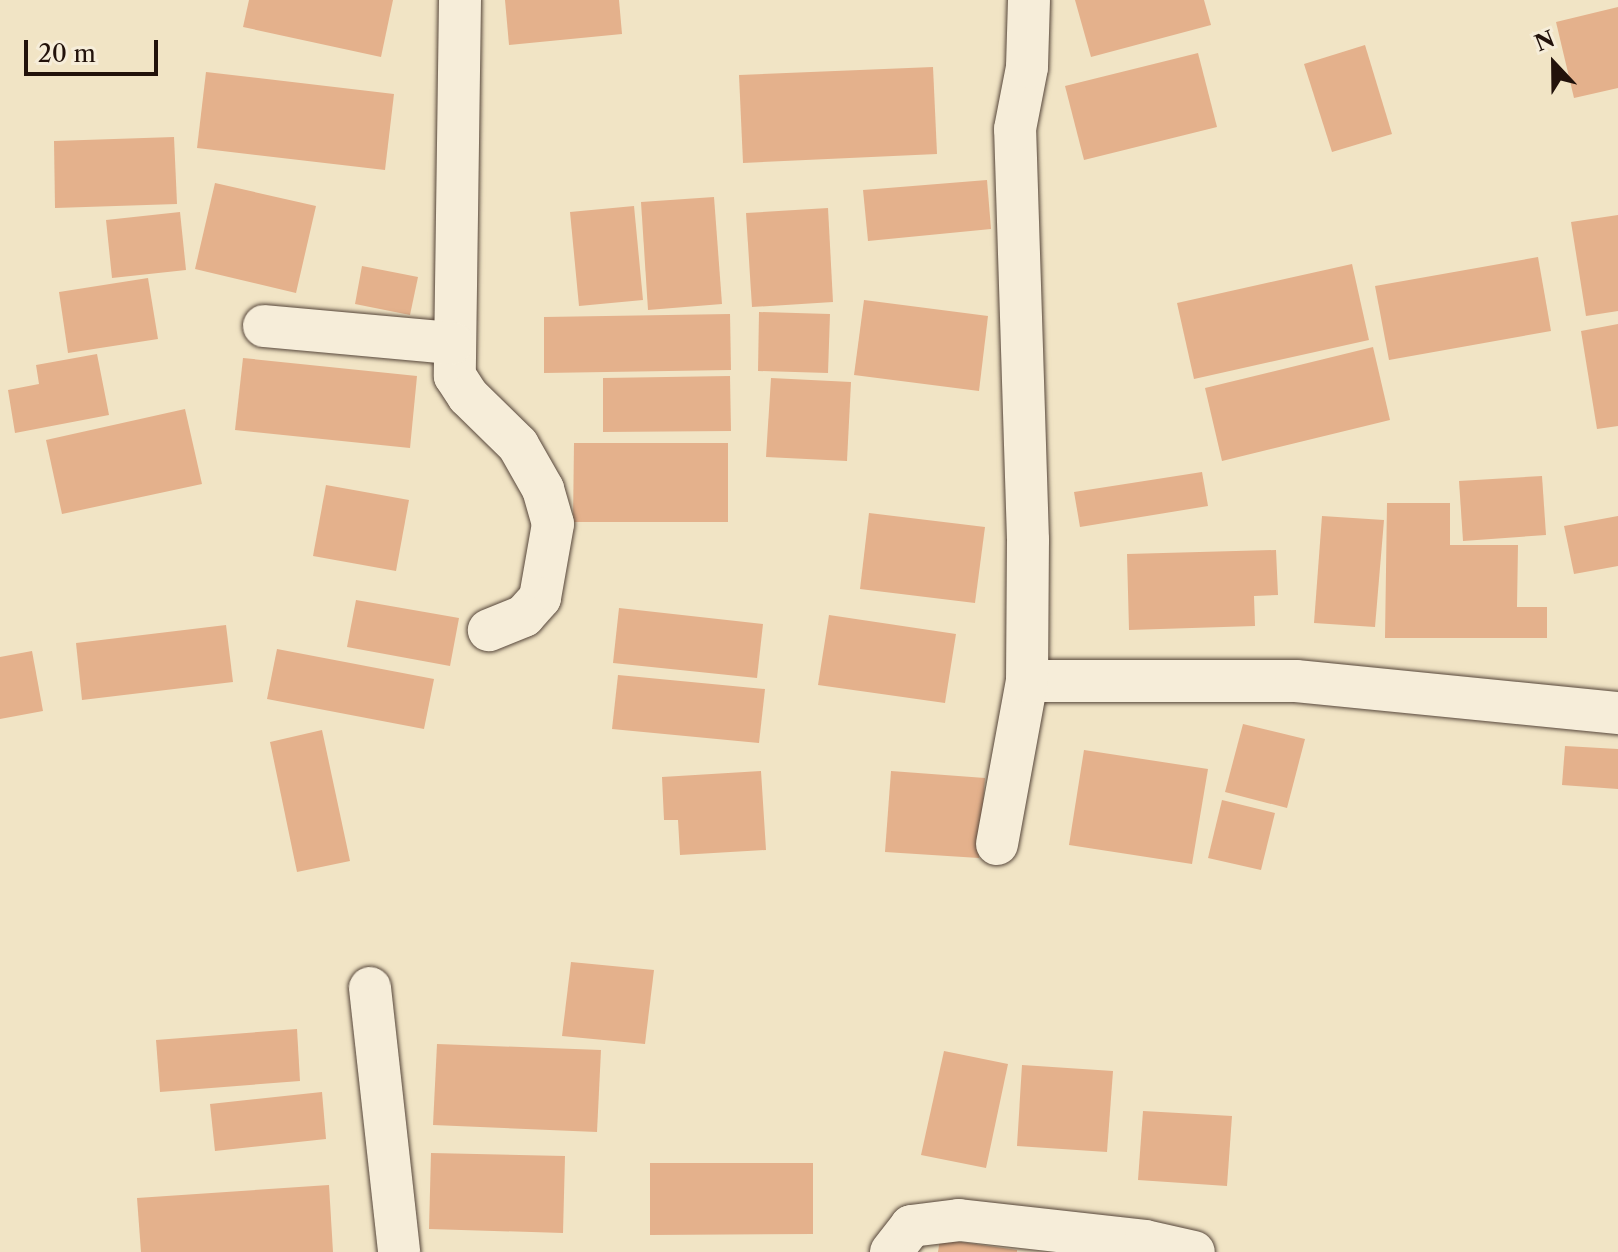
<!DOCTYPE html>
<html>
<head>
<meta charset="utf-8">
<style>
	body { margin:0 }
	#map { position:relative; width:1618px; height:1252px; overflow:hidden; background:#f1e4c5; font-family:"Libre Caslon Text",serif }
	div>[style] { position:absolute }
	.building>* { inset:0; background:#e4b18c }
	.roads { filter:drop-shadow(0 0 2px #56463a) drop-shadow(0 0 2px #56463a) }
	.minor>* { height:42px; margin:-21px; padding:0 21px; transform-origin:21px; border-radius:21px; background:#f6edd9 }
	span { translate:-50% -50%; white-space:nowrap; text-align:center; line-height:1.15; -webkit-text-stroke:6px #f6edd9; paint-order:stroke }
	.north { position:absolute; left:1514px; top:24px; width:80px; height:80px; -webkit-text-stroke:6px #f6edd9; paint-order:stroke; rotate:338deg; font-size:22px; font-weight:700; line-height:32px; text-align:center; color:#22120b }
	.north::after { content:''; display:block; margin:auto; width:28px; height:36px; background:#22120b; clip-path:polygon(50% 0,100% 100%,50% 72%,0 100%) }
	.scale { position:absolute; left:24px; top:40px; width:134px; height:36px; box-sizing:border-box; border:4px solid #22120b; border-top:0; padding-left:10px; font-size:24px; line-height:28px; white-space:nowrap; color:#22120b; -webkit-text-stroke:6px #f6edd9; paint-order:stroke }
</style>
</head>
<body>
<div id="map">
	<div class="building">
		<div style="clip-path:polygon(249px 0,393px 0,381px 57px,243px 27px)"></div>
		<div style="clip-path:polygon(505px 0,619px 0,622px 34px,509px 45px)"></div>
		<div style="clip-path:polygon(1075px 0,1204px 0,1211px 25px,1091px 57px)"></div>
		<div style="clip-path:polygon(1618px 7px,1618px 88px,1574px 98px,1556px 22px)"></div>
		<div style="clip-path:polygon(1365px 45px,1392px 134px,1332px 152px,1304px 64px)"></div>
		<div style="clip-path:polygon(1198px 53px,1217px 127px,1084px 160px,1065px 86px)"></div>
		<div style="clip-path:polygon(933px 67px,937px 154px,743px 163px,739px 75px)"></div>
		<div style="clip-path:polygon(206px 72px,394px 94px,385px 170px,197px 148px)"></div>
		<div style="clip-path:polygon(174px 137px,177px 204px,55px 208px,54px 141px)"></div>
		<div style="clip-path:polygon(987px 180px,991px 229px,868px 241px,863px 190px)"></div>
		<div style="clip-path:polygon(215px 183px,316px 206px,296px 293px,195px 269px)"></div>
		<div style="clip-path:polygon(714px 197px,722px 304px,648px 310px,641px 202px)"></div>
		<div style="clip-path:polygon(634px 206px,643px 300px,579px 306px,570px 212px)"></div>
		<div style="clip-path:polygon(828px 208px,833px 302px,752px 307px,746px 213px)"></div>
		<div style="clip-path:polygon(180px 212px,186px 270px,112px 278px,106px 220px)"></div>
		<div style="clip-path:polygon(1618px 215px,1618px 311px,1586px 316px,1571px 222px)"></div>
		<div style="clip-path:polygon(1538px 257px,1551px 331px,1389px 360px,1375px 286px)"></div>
		<div style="clip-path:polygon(1352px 264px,1369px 340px,1194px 379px,1177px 303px)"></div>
		<div style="clip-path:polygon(362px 266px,418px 277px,410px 315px,355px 304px)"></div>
		<div style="clip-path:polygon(148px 278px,158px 339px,68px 353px,59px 292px)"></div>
		<div style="clip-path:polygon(864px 300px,988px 316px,979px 391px,854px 375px)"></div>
		<div style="clip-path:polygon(759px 312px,830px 314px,828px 373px,758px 371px)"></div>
		<div style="clip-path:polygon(730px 314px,731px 370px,544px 373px,544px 317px)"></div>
		<div style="clip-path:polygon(1618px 324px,1618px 426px,1597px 429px,1581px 331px)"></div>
		<div style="clip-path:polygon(1373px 347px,1390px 420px,1222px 461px,1205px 388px)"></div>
		<div style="clip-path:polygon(97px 354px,109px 415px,15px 433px,8px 390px,39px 384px,36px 365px)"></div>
		<div style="clip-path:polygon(243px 358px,417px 376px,410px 448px,235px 430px)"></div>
		<div style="clip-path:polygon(730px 376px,731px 431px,603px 432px,603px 378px)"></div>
		<div style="clip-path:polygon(771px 378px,851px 382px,847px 461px,766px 457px)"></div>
		<div style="clip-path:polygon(185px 409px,202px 484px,62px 514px,46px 440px)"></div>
		<div style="clip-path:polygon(574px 443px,728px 443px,728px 522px,573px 522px)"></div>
		<div style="clip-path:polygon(1202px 472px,1208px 506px,1080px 527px,1074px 492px)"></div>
		<div style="clip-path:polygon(1542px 476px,1546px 535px,1463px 541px,1459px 481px)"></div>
		<div style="clip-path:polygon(326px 485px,409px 500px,396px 571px,313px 556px)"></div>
		<div style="clip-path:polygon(1387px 503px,1450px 503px,1450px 545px,1518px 545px,1517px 607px,1547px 607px,1547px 638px,1385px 638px)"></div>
		<div style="clip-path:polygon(869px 513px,985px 527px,975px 603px,860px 589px)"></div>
		<div style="clip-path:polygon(1322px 516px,1384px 520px,1375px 627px,1314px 623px)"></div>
		<div style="clip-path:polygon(1618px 516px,1618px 566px,1574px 574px,1564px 526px)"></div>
		<div style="clip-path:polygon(1276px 550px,1278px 595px,1254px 596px,1255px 626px,1129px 630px,1127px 554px)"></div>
		<div style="clip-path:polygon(356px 600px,459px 618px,450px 666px,347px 647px)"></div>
		<div style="clip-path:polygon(619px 608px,763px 624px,757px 678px,613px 663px)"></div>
		<div style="clip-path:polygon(829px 615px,956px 634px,945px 703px,818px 685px)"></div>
		<div style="clip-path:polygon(226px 625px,233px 682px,82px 700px,76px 643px)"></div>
		<div style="clip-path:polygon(277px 649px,434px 679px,424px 729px,267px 699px)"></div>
		<div style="clip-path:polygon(32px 651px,43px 711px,0 719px,0 657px)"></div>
		<div style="clip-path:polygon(618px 675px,765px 689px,759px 743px,612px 729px)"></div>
		<div style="clip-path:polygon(1243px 724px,1305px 739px,1287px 808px,1225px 792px)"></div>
		<div style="clip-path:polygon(322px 730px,350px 861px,297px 872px,270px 742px)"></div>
		<div style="clip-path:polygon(1565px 746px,1618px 749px,1618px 789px,1562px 785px)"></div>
		<div style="clip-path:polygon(1084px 750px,1208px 769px,1192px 864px,1069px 845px)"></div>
		<div style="clip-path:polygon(761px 771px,766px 850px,680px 855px,678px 820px,664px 820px,662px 777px)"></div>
		<div style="clip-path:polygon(891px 771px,985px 778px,979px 858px,885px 852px)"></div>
		<div style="clip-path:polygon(1222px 800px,1275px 813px,1261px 870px,1208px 858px)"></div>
		<div style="clip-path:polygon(571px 962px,654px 970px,645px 1044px,562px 1036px)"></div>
		<div style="clip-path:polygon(297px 1029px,300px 1081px,160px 1092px,156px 1040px)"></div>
		<div style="clip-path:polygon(437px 1044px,601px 1050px,597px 1132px,433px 1125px)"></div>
		<div style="clip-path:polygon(944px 1051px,1008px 1064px,986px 1168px,921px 1155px)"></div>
		<div style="clip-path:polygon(1022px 1065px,1113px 1071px,1107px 1152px,1017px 1146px)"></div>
		<div style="clip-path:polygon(322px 1092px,326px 1139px,215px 1151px,210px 1104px)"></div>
		<div style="clip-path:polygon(1143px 1111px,1232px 1116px,1227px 1186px,1138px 1180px)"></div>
		<div style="clip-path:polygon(431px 1153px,565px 1156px,563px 1233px,429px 1229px)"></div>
		<div style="clip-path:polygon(650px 1163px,813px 1163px,813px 1234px,650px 1235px)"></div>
		<div style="clip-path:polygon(329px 1185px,333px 1252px,141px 1252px,137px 1198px)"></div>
		<div style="clip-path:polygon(940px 1239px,1017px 1250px,1017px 1252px,938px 1252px)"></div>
	</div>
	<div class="roads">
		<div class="minor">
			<div style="left:460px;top:0;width:376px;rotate:90.8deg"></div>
			<div style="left:455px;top:376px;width:24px;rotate:57deg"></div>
			<div style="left:468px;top:396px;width:70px;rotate:44.4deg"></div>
			<div style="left:518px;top:445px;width:51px;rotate:60.4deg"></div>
			<div style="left:543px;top:489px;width:36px;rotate:74deg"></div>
			<div style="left:553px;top:524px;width:75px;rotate:100deg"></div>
			<div style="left:540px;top:598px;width:24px;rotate:132deg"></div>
			<div style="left:524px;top:616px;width:38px;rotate:158deg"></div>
			<div style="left:264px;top:326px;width:189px;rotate:5.2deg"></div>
			<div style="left:1027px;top:681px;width:269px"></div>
			<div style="left:1296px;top:681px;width:324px;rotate:5.7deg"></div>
			<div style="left:997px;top:844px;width:166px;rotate:-79.6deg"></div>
			<div style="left:1027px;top:681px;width:141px;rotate:-89.6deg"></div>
			<div style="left:1028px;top:540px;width:411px;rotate:-91.8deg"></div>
			<div style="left:1015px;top:129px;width:63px;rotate:-79deg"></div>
			<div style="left:1027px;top:67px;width:67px;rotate:-88.3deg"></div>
			<div style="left:370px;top:988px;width:266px;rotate:83.7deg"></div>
			<div style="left:891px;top:1252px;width:33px;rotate:-52deg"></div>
			<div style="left:911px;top:1226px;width:48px;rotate:-7.1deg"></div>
			<div style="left:959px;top:1220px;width:187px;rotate:6.4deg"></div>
			<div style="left:1145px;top:1241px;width:50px;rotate:12.7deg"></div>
		</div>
	</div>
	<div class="north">N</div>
	<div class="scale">20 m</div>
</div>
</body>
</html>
